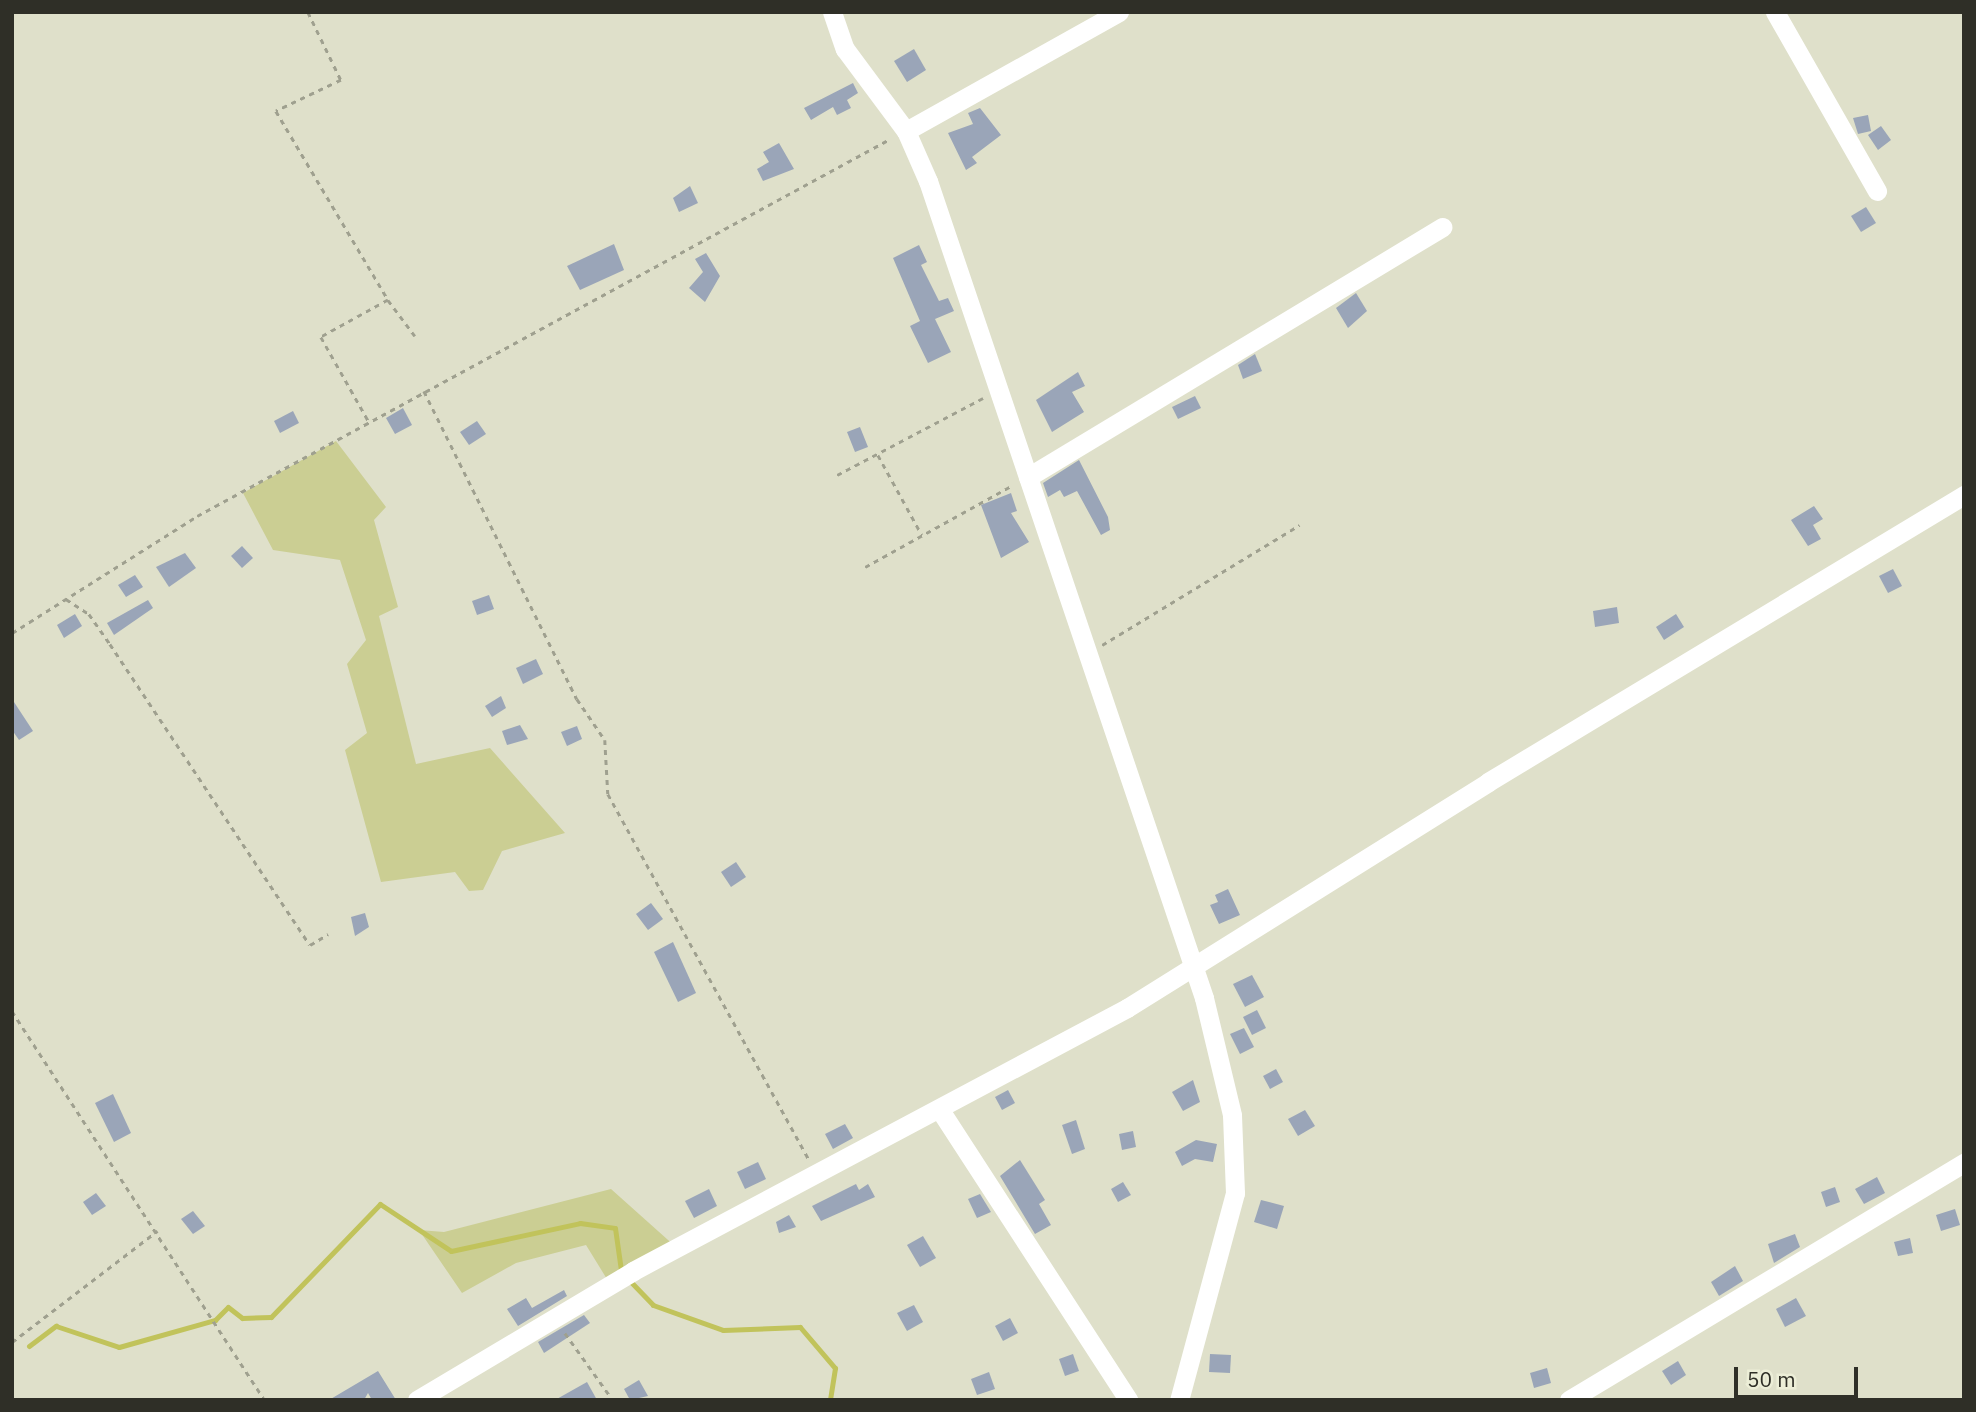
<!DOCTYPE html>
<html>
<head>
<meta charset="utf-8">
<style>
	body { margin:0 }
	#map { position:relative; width:1976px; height:1412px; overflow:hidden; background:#dfe0ca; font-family:"IBM Plex Sans",sans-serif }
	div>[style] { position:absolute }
	.green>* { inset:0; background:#cbce93 }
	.stream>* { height:5px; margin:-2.5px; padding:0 2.5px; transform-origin:2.5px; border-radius:2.5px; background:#c1c35b }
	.building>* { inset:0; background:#9aa5b8 }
	.path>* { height:2.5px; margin-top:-1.25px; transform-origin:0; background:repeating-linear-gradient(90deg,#9fa08f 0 5px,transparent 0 10px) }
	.street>* { height:19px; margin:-9.5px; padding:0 9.5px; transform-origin:9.5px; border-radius:9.5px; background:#fff }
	span { translate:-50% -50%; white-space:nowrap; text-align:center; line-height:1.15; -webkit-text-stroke:5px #eceed7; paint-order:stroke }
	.frame { position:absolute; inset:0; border:14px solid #2f2f27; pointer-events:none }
	.scale { position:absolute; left:1734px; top:1367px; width:124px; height:32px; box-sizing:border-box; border:4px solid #2f2f27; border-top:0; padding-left:9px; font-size:21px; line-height:24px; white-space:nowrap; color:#2f2f27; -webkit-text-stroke:5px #eceed7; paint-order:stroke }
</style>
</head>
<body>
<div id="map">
	<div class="green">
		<div style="clip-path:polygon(336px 441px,386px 507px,374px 520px,398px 607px,379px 616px,416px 764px,490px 748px,565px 833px,502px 851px,483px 890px,469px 891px,455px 872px,381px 882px,345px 750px,367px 733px,347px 664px,366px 640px,340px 560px,273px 550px,243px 493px)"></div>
		<div style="clip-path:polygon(611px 1189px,677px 1248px,610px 1284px,586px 1245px,516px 1263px,462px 1293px,419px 1230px,444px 1232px)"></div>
	</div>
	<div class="stream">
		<div style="left:630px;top:1281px;width:33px;rotate:46deg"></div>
		<div style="left:653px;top:1305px;width:74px;rotate:19.7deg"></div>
		<div style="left:723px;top:1330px;width:77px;rotate:-2.2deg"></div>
		<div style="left:800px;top:1327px;width:54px;rotate:49.5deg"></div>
		<div style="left:835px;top:1368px;width:32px;rotate:99deg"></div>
		<div style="left:29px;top:1346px;width:34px;rotate:-37deg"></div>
		<div style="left:56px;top:1326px;width:66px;rotate:18.4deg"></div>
		<div style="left:119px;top:1347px;width:100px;rotate:-15.7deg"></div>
		<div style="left:215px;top:1320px;width:18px;rotate:-45deg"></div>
		<div style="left:228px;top:1307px;width:18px;rotate:38deg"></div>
		<div style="left:242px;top:1318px;width:29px;rotate:-2deg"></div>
		<div style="left:271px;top:1317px;width:157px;rotate:-46deg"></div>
		<div style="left:380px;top:1204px;width:85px;rotate:33.5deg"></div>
		<div style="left:451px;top:1251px;width:132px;rotate:-12.2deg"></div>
		<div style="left:580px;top:1223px;width:35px;rotate:8deg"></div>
		<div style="left:615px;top:1228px;width:42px;rotate:81.9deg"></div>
	</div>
	<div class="building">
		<div style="clip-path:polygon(914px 49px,926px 70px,907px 82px,894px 61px)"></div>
		<div style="clip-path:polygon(853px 83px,858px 93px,847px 100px,851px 108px,837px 115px,833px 107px,811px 120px,804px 108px)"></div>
		<div style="clip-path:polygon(980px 108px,1001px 135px,972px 157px,977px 163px,966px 170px,948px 133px,973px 124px,968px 113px)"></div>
		<div style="clip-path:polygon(1868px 115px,1871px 131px,1858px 134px,1853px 118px)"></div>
		<div style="clip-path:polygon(1881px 126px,1891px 140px,1878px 150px,1868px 135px)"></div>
		<div style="clip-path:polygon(779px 143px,794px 169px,763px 181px,757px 169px,769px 162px,763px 152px)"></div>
		<div style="clip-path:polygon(690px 186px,698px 203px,679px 212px,673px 198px)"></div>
		<div style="clip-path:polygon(1866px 207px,1876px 223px,1861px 232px,1851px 216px)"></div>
		<div style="clip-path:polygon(614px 244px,624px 270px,580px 290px,567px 266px)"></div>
		<div style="clip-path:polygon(919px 245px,927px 262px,921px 265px,939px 301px,948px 298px,954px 311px,935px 319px,951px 352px,928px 363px,910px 326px,920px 321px,893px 258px)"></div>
		<div style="clip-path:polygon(706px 253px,720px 276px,705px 302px,689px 288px,703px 272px,695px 259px)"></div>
		<div style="clip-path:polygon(1356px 293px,1367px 311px,1348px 328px,1336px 308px)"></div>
		<div style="clip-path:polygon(1255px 354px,1262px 371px,1243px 379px,1238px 365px)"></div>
		<div style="clip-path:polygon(1078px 372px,1085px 386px,1072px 392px,1084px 412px,1052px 432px,1036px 400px)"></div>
		<div style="clip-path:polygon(1195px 396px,1201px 408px,1178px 419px,1172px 407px)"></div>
		<div style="clip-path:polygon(403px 408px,412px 425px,395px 434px,386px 418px)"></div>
		<div style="clip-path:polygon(293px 411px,299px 423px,280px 433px,274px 421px)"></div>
		<div style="clip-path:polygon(477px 421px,486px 434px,469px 445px,460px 432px)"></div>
		<div style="clip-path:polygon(860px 427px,868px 447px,855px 452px,847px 432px)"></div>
		<div style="clip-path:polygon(1079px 460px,1108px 517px,1110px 530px,1101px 535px,1077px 491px,1064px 497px,1060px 490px,1048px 497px,1043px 483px)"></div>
		<div style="clip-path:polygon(1011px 493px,1017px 511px,1011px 513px,1029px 542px,1001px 558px,981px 505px)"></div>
		<div style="clip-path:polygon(1814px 506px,1823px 519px,1813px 525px,1821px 539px,1808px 546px,1791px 520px)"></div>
		<div style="clip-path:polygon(242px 546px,253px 558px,242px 568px,231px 556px)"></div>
		<div style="clip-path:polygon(185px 553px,196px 568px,169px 587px,156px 567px)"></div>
		<div style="clip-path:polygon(1893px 569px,1902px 586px,1888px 593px,1879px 576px)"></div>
		<div style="clip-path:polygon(135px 575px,143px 587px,126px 597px,118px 585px)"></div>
		<div style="clip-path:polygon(489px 595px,494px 609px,477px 615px,472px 601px)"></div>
		<div style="clip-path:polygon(148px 600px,153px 608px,114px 635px,107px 623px)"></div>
		<div style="clip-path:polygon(1617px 607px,1619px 623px,1595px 627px,1593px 611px)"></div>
		<div style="clip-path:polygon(75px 614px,82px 626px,64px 638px,57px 625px)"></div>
		<div style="clip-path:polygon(1676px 614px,1684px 627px,1664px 640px,1656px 627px)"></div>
		<div style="clip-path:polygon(536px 659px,543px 674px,523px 684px,516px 668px)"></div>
		<div style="clip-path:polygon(501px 696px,506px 708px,492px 717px,485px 706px)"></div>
		<div style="clip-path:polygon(12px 699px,33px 731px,19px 740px,12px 730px)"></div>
		<div style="clip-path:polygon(520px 725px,528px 739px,507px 745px,502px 731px)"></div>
		<div style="clip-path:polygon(577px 726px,582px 739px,567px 746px,561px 732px)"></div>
		<div style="clip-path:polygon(736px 862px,746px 877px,731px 887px,721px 872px)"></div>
		<div style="clip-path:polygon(1228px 889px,1240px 915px,1219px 924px,1210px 905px,1218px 902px,1215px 895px)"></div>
		<div style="clip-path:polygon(651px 903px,663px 919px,648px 930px,636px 914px)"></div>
		<div style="clip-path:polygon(365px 913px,369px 927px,355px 936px,351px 917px)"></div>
		<div style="clip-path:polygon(673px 942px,696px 993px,678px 1002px,654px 952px)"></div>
		<div style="clip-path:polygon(1252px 975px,1264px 997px,1245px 1007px,1233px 984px)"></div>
		<div style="clip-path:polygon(1257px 1010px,1266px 1028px,1252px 1035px,1243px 1017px)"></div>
		<div style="clip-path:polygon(1244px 1028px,1254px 1047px,1240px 1054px,1230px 1034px)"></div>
		<div style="clip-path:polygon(1276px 1069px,1283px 1082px,1270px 1089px,1263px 1076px)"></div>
		<div style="clip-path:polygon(1193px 1080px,1200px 1102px,1183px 1111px,1172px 1092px)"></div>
		<div style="clip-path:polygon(1008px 1090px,1015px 1103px,1002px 1110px,995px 1097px)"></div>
		<div style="clip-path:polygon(113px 1094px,131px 1133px,114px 1142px,95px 1103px)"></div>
		<div style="clip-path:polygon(1305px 1110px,1315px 1126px,1298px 1136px,1288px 1119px)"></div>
		<div style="clip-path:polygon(1076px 1120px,1085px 1149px,1072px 1154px,1062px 1125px)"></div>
		<div style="clip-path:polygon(845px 1124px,853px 1138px,833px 1149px,825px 1134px)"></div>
		<div style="clip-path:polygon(1133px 1131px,1136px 1147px,1122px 1150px,1119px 1134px)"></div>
		<div style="clip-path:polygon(1196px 1140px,1217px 1144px,1213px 1162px,1195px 1159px,1182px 1166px,1175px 1152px)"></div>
		<div style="clip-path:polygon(1020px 1160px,1045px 1200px,1039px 1204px,1051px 1225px,1035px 1234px,1000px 1176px)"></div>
		<div style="clip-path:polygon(758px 1162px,766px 1179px,745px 1189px,737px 1172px)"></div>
		<div style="clip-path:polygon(1877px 1177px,1885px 1193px,1864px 1204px,1855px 1189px)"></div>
		<div style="clip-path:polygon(1123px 1182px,1131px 1195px,1118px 1202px,1111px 1189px)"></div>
		<div style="clip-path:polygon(856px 1184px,859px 1190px,868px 1184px,875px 1197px,821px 1221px,812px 1206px)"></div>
		<div style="clip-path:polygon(1835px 1187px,1840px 1202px,1826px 1207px,1821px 1192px)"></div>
		<div style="clip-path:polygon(709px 1189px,717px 1206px,694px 1218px,685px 1201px)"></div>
		<div style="clip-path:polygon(96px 1193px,106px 1206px,92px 1215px,83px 1202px)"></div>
		<div style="clip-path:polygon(980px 1194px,991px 1212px,977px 1218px,968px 1199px)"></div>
		<div style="clip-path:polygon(1261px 1200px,1284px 1206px,1277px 1229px,1254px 1222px)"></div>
		<div style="clip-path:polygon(1955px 1209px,1960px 1225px,1941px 1231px,1936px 1215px)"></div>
		<div style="clip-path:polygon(193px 1211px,205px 1226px,193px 1234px,181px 1219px)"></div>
		<div style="clip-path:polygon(789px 1215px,796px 1227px,779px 1233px,776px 1222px)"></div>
		<div style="clip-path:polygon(1795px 1234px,1800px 1247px,1774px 1263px,1768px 1244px)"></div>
		<div style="clip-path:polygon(923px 1236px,936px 1258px,920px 1267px,907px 1245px)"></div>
		<div style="clip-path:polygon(1910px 1238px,1913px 1253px,1898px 1256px,1894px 1242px)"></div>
		<div style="clip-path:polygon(1735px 1266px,1743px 1281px,1719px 1296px,1711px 1282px)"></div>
		<div style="clip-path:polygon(564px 1290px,567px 1296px,518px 1326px,507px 1309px,526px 1298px,532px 1308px)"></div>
		<div style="clip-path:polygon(1796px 1298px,1806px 1316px,1785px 1327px,1776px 1309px)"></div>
		<div style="clip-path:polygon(914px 1305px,923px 1322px,907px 1331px,897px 1313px)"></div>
		<div style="clip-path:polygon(584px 1315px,590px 1323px,544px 1353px,538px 1342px)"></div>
		<div style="clip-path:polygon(1010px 1318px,1018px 1333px,1003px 1341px,995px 1326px)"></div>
		<div style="clip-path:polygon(1073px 1354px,1079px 1371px,1065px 1376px,1059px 1359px)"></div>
		<div style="clip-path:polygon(1210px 1354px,1231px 1355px,1230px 1373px,1209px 1372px)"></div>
		<div style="clip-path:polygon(1678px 1361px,1686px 1375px,1671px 1385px,1662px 1371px)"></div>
		<div style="clip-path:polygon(1547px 1368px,1551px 1383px,1534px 1388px,1530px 1373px)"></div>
		<div style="clip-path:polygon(378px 1371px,396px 1400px,372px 1400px,368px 1393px,364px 1400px,329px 1400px)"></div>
		<div style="clip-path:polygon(989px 1372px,995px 1389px,977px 1395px,971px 1379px)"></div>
		<div style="clip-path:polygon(639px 1380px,648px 1396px,630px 1400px,624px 1389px)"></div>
		<div style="clip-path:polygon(587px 1382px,597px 1400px,555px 1400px)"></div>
	</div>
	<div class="path">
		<div style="left:308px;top:12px;width:76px;rotate:64.1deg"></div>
		<div style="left:341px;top:80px;width:72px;rotate:154.5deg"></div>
		<div style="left:276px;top:111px;width:220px;rotate:59.3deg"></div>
		<div style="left:388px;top:300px;width:77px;rotate:151.1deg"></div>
		<div style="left:321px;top:337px;width:98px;rotate:60.5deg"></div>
		<div style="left:388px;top:300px;width:45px;rotate:53.1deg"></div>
		<div style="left:424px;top:391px;width:344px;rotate:63.6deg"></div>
		<div style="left:577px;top:699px;width:50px;rotate:55.7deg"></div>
		<div style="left:605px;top:740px;width:54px;rotate:86.8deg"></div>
		<div style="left:608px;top:794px;width:417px;rotate:61.2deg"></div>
		<div style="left:878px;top:455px;width:91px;rotate:61.2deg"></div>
		<div style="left:837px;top:475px;width:165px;rotate:-27.8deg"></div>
		<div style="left:865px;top:567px;width:169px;rotate:-29deg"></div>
		<div style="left:66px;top:599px;width:27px;rotate:33deg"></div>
		<div style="left:89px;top:614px;width:37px;rotate:55deg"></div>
		<div style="left:110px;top:644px;width:361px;rotate:56.4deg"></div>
		<div style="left:310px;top:945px;width:21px;rotate:-31deg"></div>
		<div style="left:12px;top:633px;width:219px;rotate:-32.3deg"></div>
		<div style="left:197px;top:516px;width:789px;rotate:-28.55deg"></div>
		<div style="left:1102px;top:645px;width:231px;rotate:-31.3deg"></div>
		<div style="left:12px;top:1011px;width:464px;rotate:57deg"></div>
		<div style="left:565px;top:1333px;width:82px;rotate:54.4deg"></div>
		<div style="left:12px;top:1342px;width:183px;rotate:-37.4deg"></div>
	</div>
	<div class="street">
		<div style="left:832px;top:12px;width:39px;rotate:71deg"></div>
		<div style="left:845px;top:49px;width:102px;rotate:53.4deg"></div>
		<div style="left:906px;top:131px;width:55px;rotate:66.3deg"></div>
		<div style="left:928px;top:181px;width:862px;rotate:71.33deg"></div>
		<div style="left:1204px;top:998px;width:120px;rotate:76.5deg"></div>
		<div style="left:1232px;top:1115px;width:78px;rotate:87.8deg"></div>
		<div style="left:1235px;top:1193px;width:214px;rotate:105.1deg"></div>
		<div style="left:1775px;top:12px;width:206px;rotate:60.3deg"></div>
		<div style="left:906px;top:131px;width:244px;rotate:-29.2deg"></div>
		<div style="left:1028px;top:477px;width:484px;rotate:-31.1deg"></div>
		<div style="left:940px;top:1110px;width:346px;rotate:57deg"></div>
		<div style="left:417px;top:1400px;width:252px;rotate:-30.8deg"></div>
		<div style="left:633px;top:1271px;width:560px;rotate:-28.03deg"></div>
		<div style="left:1127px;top:1008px;width:426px;rotate:-32deg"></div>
		<div style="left:1488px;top:782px;width:556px;rotate:-31.09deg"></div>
		<div style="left:1569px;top:1400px;width:461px;rotate:-31deg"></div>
	</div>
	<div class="frame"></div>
	<div class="scale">50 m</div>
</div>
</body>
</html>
